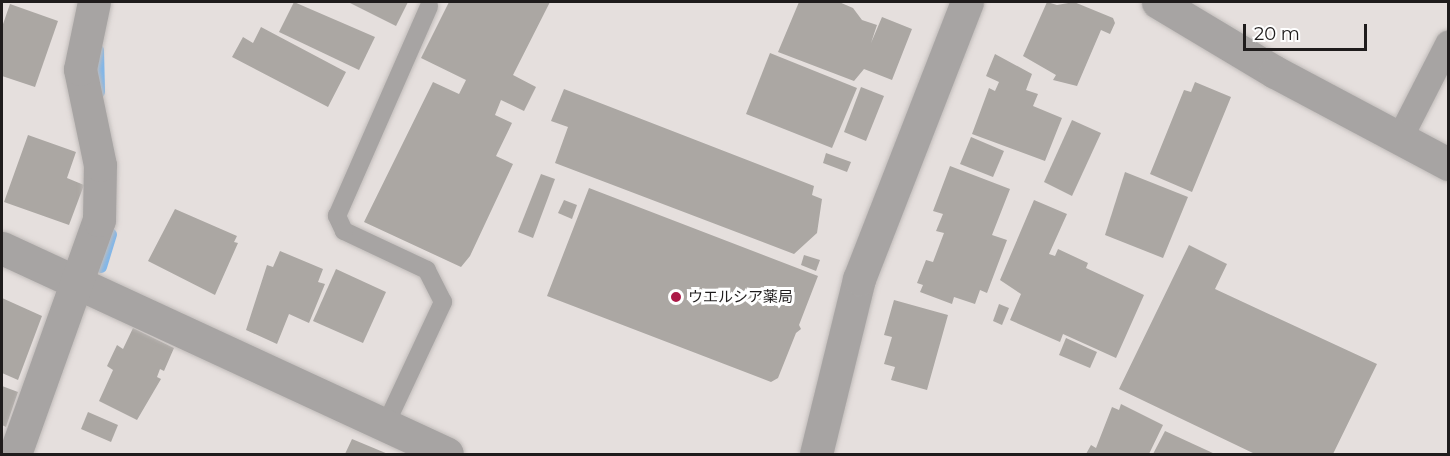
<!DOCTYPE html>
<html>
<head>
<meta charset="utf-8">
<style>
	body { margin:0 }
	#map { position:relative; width:1450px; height:456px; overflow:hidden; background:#e5dfdd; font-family:Montserrat,"Noto Sans JP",sans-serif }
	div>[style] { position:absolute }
	.stream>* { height:12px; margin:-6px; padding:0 6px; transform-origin:6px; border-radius:6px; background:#81b7ea }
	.building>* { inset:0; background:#aba7a3 }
	.roads { filter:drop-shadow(0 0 2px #c1bcba) drop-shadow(0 0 2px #c1bcba) }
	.service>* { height:18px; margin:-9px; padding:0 9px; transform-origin:9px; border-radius:9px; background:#a7a4a3 }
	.pedestrian>* { height:26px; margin:-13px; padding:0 13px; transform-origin:13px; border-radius:13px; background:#a7a4a3 }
	.minor>* { height:33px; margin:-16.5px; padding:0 16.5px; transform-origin:16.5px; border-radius:16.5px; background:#a7a4a3 }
	.tertiary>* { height:33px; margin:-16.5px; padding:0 16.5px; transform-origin:16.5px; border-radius:16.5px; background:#a7a4a3 }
	.dots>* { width:16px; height:16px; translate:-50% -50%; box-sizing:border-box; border:3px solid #fff; border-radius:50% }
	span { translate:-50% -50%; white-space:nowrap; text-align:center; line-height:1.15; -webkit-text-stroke:6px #fff; paint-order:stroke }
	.poi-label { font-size:15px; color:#1f1c1c }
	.left { translate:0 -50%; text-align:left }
	.frame { position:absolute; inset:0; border:3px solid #1f1c1c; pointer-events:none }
	.scale { position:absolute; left:1243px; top:24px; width:124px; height:27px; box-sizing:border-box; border:3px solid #1f1c1c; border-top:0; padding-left:8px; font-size:18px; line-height:21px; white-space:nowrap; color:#1f1c1c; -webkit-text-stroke:4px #fff; paint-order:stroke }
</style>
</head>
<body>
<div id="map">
	<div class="stream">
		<div style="left:98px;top:50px;width:42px;rotate:88.6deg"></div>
		<div style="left:101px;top:267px;width:34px;rotate:-73deg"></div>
	</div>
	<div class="building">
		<div style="clip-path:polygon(294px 2px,375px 37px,359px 70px,279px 32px)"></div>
		<div style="clip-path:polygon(348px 2px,408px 2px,396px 26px)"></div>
		<div style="clip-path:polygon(449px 2px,550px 2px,513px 75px,536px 87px,524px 111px,501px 100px,495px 115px,512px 123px,496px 156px,513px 164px,470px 256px,461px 267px,364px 222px,433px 82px,459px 94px,466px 80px,421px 58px)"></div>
		<div style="clip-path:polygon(799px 2px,839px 2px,853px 8px,862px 20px,877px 25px,871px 43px,882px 17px,912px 29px,892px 80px,864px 69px,854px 81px,778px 52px)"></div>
		<div style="clip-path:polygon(1047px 2px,1057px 5px,1074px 2px,1113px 18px,1115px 23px,1110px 34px,1101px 30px,1077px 86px,1053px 80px,1056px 75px,1023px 56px)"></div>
		<div style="clip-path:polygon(10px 4px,58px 21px,35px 87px,2px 76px,2px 27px)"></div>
		<div style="clip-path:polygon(261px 27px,346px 72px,328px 107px,232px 57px,243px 37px,253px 43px)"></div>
		<div style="clip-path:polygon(770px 53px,857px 88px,832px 148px,746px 114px)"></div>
		<div style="clip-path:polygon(995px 54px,1032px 74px,1026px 90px,1038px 94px,1033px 106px,1062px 118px,1045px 161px,972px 134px,989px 88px,995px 91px,999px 82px,986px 76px)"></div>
		<div style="clip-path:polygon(1195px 82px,1231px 97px,1192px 192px,1150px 174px,1184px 90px,1191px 92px)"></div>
		<div style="clip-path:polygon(861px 87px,884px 96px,866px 141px,844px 132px)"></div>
		<div style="clip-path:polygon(564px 89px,814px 186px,812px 195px,822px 199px,817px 233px,794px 254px,555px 163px,568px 127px,551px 121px)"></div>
		<div style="clip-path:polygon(1072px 120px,1101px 133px,1072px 196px,1044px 182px)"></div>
		<div style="clip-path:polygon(28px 135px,76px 152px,67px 178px,84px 185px,69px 225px,4px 202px)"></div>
		<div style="clip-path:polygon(971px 137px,1004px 151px,993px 177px,960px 164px)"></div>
		<div style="clip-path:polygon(826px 153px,851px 162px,847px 172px,823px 163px)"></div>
		<div style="clip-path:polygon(950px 166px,1010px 189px,992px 235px,1007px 240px,987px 293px,980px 290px,975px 304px,954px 297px,952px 304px,920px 292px,923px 285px,917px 283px,926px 260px,933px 262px,944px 233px,936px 231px,943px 214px,933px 211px)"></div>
		<div style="clip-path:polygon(1125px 172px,1188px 197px,1163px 258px,1105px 235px)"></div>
		<div style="clip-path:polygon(541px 174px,555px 179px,533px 238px,518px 232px)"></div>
		<div style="clip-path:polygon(589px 188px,818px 276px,799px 325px,801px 329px,796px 333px,778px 378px,771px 382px,547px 296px)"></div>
		<div style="clip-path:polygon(564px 200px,577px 205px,572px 219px,558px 213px)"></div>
		<div style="clip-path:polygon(1034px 200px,1067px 214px,1049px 254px,1055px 256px,1058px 249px,1088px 263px,1086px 268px,1144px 295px,1116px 358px,1063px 334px,1060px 342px,1010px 320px,1021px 294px,1000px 280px)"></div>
		<div style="clip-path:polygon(175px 209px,237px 236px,234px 242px,238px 243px,215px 295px,148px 261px)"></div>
		<div style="clip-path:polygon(1189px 245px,1227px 264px,1215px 289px,1377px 364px,1333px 454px,1255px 454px,1119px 389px)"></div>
		<div style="clip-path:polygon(280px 251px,323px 269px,318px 282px,325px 284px,309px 323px,289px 314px,277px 344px,246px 330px,267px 265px,273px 267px)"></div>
		<div style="clip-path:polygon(804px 255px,820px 260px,816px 271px,801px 265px)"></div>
		<div style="clip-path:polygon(336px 269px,386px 292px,363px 343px,313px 321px)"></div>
		<div style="clip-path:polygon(2px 298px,42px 316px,18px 380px,2px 373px)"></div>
		<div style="clip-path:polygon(894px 300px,948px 315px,927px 390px,891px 380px,895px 367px,884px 364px,892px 337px,884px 335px)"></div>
		<div style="clip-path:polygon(999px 304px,1009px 308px,1002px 325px,993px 321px)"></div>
		<div style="clip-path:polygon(133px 328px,174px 348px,164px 371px,160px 369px,157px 377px,161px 379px,137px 420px,99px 401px,113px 370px,107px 366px,117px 345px,123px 349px)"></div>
		<div style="clip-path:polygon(1066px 338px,1097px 352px,1090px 368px,1059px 355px)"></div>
		<div style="clip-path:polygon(2px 386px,18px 392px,6px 427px,2px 425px)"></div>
		<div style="clip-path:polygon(1121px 404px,1163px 425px,1149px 454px,1086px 454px,1091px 445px,1096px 448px,1112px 407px,1119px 410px)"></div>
		<div style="clip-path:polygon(88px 412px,118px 425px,111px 442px,81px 429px)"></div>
		<div style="clip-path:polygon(1165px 431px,1215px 454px,1153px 454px)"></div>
		<div style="clip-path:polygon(352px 439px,388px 454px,345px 454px)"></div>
	</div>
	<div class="roads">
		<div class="service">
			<div style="left:385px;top:426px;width:137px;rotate:-64.9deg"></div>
			<div style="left:443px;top:302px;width:36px;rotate:-117deg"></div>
			<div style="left:427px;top:270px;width:92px;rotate:-154.8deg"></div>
			<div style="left:344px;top:231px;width:17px;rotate:-115deg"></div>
			<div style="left:337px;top:216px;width:229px;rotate:-66.3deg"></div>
		</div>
		<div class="pedestrian">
			<div style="left:1400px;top:138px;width:106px;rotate:-62.9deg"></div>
		</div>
		<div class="minor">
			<div style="left:2px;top:248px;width:490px;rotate:24.8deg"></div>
			<div style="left:15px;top:454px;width:249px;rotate:-70.3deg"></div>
			<div style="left:99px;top:220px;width:55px;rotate:-89deg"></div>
			<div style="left:100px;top:165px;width:98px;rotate:-101.8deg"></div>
			<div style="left:80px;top:69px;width:68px;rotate:-78.2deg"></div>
		</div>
		<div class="tertiary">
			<div style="left:1158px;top:2px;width:136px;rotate:30.9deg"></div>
			<div style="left:1275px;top:72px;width:196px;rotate:28deg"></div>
			<div style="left:816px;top:454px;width:180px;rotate:-76.2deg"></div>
			<div style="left:859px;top:279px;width:297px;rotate:-68.7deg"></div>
		</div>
	</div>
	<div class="dots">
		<div style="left:676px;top:297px;background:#ac1947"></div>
	</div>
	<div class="poi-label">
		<span class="left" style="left:688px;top:297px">ウエルシア薬局</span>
	</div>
	<div class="frame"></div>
	<div class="scale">20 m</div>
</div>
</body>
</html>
